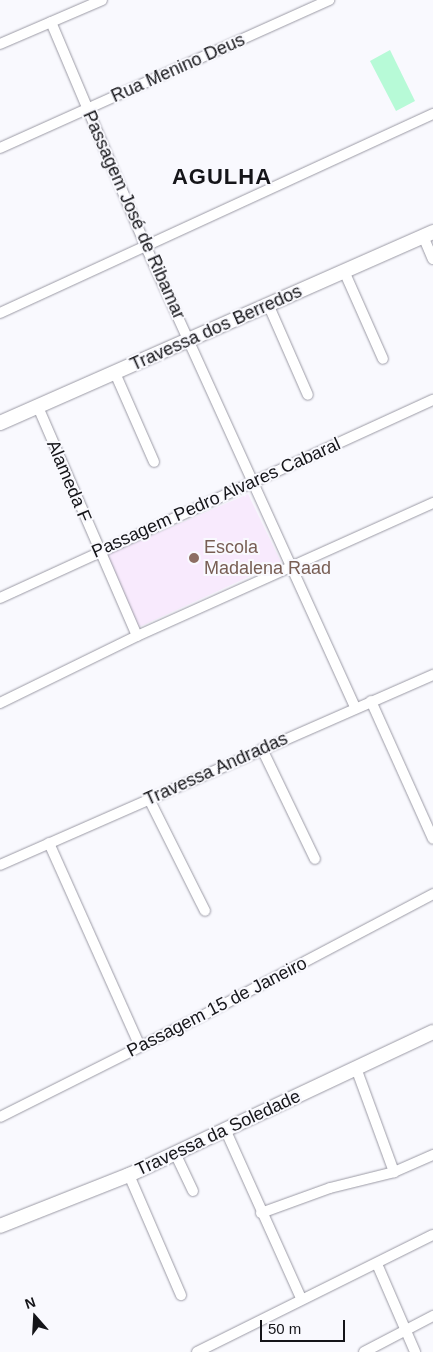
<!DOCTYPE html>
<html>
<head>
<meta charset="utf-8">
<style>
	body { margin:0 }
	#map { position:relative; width:433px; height:1352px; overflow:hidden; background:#f9f9fe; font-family:Helvetica,sans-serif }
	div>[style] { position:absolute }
	.education>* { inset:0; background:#f8eafd }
	.green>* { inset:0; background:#b7fad7 }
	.roads { filter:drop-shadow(0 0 1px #9b9aa5) drop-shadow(0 0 1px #9b9aa5) }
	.street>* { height:10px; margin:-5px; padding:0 5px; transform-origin:5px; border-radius:5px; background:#fff }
	.secondary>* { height:14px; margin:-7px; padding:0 7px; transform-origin:7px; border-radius:7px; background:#fff }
	.dots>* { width:14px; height:14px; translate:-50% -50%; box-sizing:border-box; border:2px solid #f9f9fe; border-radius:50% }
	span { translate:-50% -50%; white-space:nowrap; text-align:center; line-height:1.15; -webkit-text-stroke:4px #f9f9fe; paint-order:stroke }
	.street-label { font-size:18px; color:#151519 }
	.education-label { font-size:18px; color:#785e54 }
	.left { translate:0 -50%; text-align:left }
	.district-label { font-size:22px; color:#151519; font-weight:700; letter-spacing:1px }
	.north { position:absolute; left:10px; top:1292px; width:50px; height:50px; -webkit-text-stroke:4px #f9f9fe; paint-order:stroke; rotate:341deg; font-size:14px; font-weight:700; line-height:20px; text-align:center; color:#151519 }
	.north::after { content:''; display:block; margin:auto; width:18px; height:22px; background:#151519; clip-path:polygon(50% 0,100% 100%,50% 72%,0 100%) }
	.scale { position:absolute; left:260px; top:1320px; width:85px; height:22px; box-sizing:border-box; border:2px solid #151519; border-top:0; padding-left:6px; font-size:15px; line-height:18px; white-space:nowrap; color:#151519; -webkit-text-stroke:4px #f9f9fe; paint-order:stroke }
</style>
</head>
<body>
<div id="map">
	<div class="education">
		<div style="clip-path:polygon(248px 494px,281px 562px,137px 628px,107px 555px)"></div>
	</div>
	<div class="green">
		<div style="clip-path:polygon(390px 50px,415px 101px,396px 111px,370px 61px)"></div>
	</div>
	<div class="roads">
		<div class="street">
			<div style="left:51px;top:22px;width:244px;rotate:67.1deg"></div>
			<div style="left:146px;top:247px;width:505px;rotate:65.57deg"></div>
			<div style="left:0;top:44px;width:111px;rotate:-23.3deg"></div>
			<div style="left:0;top:148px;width:361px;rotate:-24.2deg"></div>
			<div style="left:423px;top:236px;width:25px;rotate:67deg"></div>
			<div style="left:344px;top:271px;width:96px;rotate:66.1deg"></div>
			<div style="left:268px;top:304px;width:99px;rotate:66.3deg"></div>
			<div style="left:0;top:313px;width:477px;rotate:-24.7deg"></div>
			<div style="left:115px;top:373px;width:97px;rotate:66.3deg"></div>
			<div style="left:38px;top:407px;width:249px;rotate:66.6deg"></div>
			<div style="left:0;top:598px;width:476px;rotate:-24.6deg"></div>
			<div style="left:371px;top:701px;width:151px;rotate:65.8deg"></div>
			<div style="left:0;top:703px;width:153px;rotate:-26.1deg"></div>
			<div style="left:137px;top:636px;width:325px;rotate:-24.2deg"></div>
			<div style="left:262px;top:749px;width:122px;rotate:64.3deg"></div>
			<div style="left:149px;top:799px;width:125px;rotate:63.4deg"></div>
			<div style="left:49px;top:843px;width:222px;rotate:65.9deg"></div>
			<div style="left:0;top:865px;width:473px;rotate:-23.7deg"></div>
			<div style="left:356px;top:1068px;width:111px;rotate:69.9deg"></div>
			<div style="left:0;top:1117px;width:221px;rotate:-26.6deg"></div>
			<div style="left:198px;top:1018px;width:266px;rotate:-27.8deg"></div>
			<div style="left:225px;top:1129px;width:185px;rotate:65.8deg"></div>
			<div style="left:175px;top:1153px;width:42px;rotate:64.7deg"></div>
			<div style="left:129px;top:1175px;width:131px;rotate:66.6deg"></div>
			<div style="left:261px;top:1213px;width:73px;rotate:-19.9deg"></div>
			<div style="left:330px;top:1188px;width:66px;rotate:-14deg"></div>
			<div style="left:394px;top:1172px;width:43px;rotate:-23.6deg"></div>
			<div style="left:377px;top:1264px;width:96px;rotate:66.6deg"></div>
			<div style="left:197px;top:1352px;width:263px;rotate:-26.4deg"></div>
			<div style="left:364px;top:1352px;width:78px;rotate:-27.6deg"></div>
		</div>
		<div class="secondary">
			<div style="left:0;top:423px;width:473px;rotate:-23.8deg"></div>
			<div style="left:0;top:1226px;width:139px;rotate:-21.6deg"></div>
			<div style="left:129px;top:1175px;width:336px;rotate:-25.2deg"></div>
		</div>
	</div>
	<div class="dots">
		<div style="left:194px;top:558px;background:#8d6e63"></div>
	</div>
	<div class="street-label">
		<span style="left:178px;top:68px;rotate:-24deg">Rua Menino Deus</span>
		<span style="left:134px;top:215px;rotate:66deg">Passagem José de Ribamar</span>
		<span style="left:216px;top:328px;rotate:-24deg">Travessa dos Berredos</span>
		<span style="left:69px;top:481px;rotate:67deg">Alameda F</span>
		<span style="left:216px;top:498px;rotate:-24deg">Passagem Pedro Alvares Cabaral</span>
		<span style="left:216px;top:769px;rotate:-24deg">Travessa Andradas</span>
		<span style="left:217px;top:1007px;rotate:-27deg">Passagem 15 de Janeiro</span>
		<span style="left:218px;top:1133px;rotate:-25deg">Travessa da Soledade</span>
	</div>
	<div class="education-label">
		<span class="left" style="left:204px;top:558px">Escola<br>Madalena Raad</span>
	</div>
	<div class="district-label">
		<span style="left:222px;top:177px">AGULHA</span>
	</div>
	<div class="north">N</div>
	<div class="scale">50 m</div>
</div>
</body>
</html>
